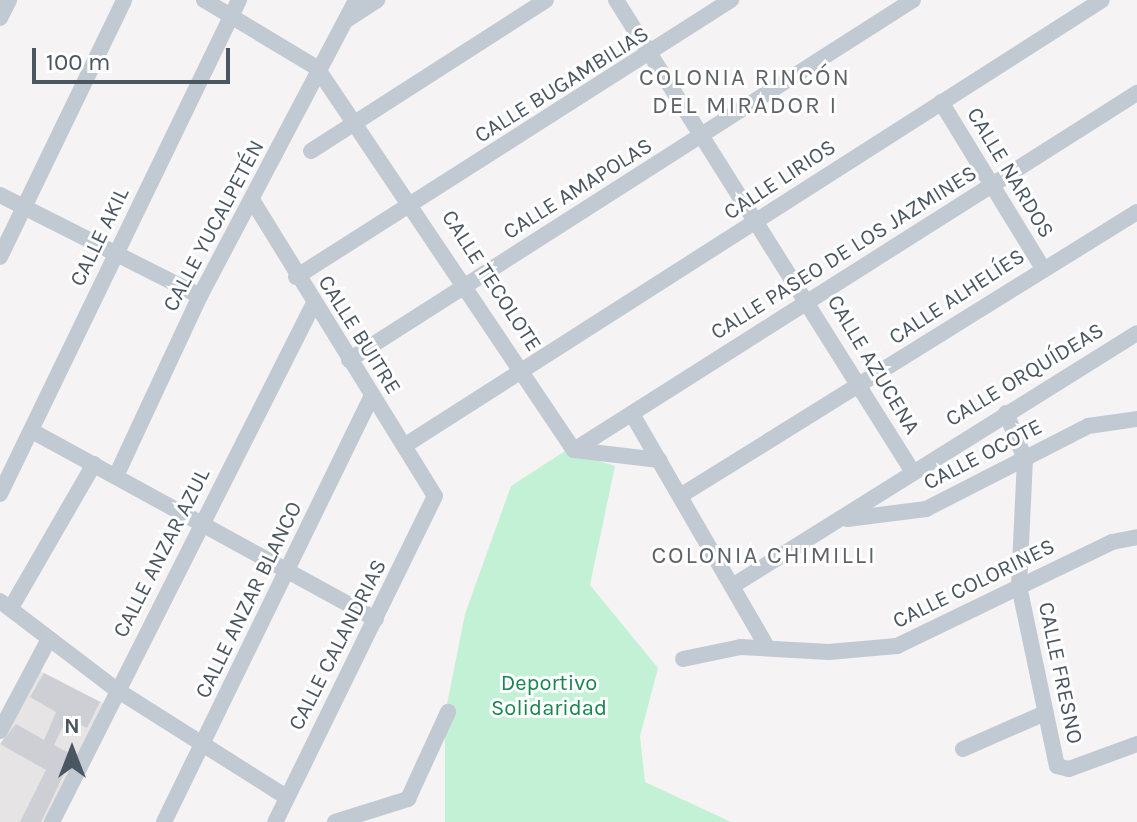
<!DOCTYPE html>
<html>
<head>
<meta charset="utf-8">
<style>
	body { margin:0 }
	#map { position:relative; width:1137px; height:822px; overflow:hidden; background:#f5f3f3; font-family:Karla,sans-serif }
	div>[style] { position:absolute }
	.education>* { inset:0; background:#e6e4e5 }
	.green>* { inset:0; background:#c3f1d5 }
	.building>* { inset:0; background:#cdcfd5 }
	.minor>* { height:16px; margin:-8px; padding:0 8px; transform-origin:8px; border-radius:8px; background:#c1cad2 }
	span { translate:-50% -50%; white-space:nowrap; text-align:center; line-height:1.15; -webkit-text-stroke:6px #fff; paint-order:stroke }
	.street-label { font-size:22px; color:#4a5661 }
	.park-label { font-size:22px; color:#17864f }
	.neighbourhood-label { font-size:24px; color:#5f6368; letter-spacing:2px }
	.north { position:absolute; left:32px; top:710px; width:80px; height:80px; -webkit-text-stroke:6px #fff; paint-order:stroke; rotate:0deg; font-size:22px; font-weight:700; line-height:32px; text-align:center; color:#4a5661 }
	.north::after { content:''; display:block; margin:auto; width:28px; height:36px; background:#4a5661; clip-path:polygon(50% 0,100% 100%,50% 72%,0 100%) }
	.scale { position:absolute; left:32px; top:48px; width:198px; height:36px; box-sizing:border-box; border:4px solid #4a5661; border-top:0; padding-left:10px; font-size:24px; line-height:28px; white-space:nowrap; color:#4a5661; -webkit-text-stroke:6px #fff; paint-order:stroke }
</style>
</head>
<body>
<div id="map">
	<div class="education">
		<div style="clip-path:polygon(38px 670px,105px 704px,50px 822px,0 822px,0 745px)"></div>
	</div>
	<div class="green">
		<div style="clip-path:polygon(565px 451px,615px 466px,590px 585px,658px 668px,640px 736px,645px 782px,731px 822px,445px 822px,445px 714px,465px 614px,511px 486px)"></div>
	</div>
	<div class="building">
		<div style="clip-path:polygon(44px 673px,100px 702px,87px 728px,67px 718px,54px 745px,73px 755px,41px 822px,20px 822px,46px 770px,0 744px,16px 724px,44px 740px,56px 712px,30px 697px)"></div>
	</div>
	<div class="minor">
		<div style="left:204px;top:0;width:132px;rotate:31deg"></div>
		<div style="left:317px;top:68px;width:460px;rotate:56.1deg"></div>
		<div style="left:616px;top:0;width:554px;rotate:57.83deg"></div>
		<div style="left:0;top:18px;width:20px;rotate:-63deg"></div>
		<div style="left:348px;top:19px;width:35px;rotate:-33deg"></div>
		<div style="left:941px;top:102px;width:193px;rotate:58.5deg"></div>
		<div style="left:311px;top:151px;width:279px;rotate:-32.7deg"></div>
		<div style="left:0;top:195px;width:224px;rotate:26.8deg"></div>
		<div style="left:254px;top:203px;width:344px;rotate:58.3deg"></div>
		<div style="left:435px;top:496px;width:363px;rotate:116.1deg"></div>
		<div style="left:0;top:257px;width:285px;rotate:-64.2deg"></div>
		<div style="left:296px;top:277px;width:516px;rotate:-32.49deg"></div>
		<div style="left:349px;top:360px;width:669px;rotate:-32.55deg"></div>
		<div style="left:1006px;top:413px;width:50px;rotate:67.6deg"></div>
		<div style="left:1025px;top:459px;width:127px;rotate:92.7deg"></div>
		<div style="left:1019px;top:586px;width:184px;rotate:78.1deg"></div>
		<div style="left:1057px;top:766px;width:12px;rotate:14deg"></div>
		<div style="left:1069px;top:769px;width:72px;rotate:-20.2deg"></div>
		<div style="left:632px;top:414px;width:269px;rotate:59.9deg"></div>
		<div style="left:32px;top:431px;width:392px;rotate:28.7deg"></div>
		<div style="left:404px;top:446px;width:828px;rotate:-32.58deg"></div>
		<div style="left:574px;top:450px;width:667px;rotate:-32.38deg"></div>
		<div style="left:574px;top:450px;width:86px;rotate:6.7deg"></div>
		<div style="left:116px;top:476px;width:199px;rotate:-65deg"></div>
		<div style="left:200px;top:296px;width:335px;rotate:-62.2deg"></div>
		<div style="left:0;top:494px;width:549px;rotate:-64.18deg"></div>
		<div style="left:680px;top:496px;width:538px;rotate:-31.86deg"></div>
		<div style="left:847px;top:519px;width:80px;rotate:-7.2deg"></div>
		<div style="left:926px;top:509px;width:182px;rotate:-27.1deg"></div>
		<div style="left:1088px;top:426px;width:49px;rotate:-8.1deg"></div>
		<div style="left:734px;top:585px;width:475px;rotate:-32deg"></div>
		<div style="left:0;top:601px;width:147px;rotate:37.3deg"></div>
		<div style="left:117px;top:690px;width:200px;rotate:32.3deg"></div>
		<div style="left:12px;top:606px;width:164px;rotate:-60deg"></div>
		<div style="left:683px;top:659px;width:59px;rotate:-11.7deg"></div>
		<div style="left:741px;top:647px;width:88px;rotate:3.3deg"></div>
		<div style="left:829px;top:652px;width:68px;rotate:-5deg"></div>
		<div style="left:897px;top:646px;width:239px;rotate:-25.8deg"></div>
		<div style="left:1112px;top:542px;width:25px;rotate:-11deg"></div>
		<div style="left:0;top:731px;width:104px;rotate:-62deg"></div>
		<div style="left:963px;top:749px;width:90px;rotate:-23.7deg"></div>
		<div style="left:52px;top:822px;width:579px;rotate:-63.21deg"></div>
		<div style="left:164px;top:822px;width:473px;rotate:-64deg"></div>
		<div style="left:335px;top:822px;width:77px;rotate:-17.5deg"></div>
		<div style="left:408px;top:799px;width:96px;rotate:-65.3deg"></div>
	</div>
	<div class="street-label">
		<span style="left:562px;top:85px;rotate:-32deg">CALLE BUGAMBILIAS</span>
		<span style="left:1010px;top:173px;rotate:59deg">CALLE NARDOS</span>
		<span style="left:780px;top:180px;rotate:-33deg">CALLE LIRIOS</span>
		<span style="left:578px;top:189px;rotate:-32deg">CALLE AMAPOLAS</span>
		<span style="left:214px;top:226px;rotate:-62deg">CALLE YUCALPETÉN</span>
		<span style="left:100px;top:237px;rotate:-64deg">CALLE AKIL</span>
		<span style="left:844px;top:253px;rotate:-32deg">CALLE PASEO DE LOS JAZMINES</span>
		<span style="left:491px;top:281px;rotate:57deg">CALLE TECOLOTE</span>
		<span style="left:957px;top:297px;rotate:-33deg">CALLE ALHELÍES</span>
		<span style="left:359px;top:335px;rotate:58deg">CALLE BUITRE</span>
		<span style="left:873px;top:365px;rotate:59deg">CALLE AZUCENA</span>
		<span style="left:1025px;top:375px;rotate:-31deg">CALLE ORQUÍDEAS</span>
		<span style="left:983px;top:455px;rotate:-27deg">CALLE OCOTE</span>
		<span style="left:162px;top:553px;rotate:-63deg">CALLE ANZAR AZUL</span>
		<span style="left:974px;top:584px;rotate:-26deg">CALLE COLORINES</span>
		<span style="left:249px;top:600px;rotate:-64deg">CALLE ANZAR BLANCO</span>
		<span style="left:338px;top:645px;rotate:-63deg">CALLE CALANDRIAS</span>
		<span style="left:1060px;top:673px;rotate:78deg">CALLE FRESNO</span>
	</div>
	<div class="park-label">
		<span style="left:549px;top:696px">Deportivo<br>Solidaridad</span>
	</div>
	<div class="neighbourhood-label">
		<span style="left:745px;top:92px">COLONIA RINCÓN<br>DEL MIRADOR I</span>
		<span style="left:764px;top:556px">COLONIA CHIMILLI</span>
	</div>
	<div class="north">N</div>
	<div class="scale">100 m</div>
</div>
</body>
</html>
